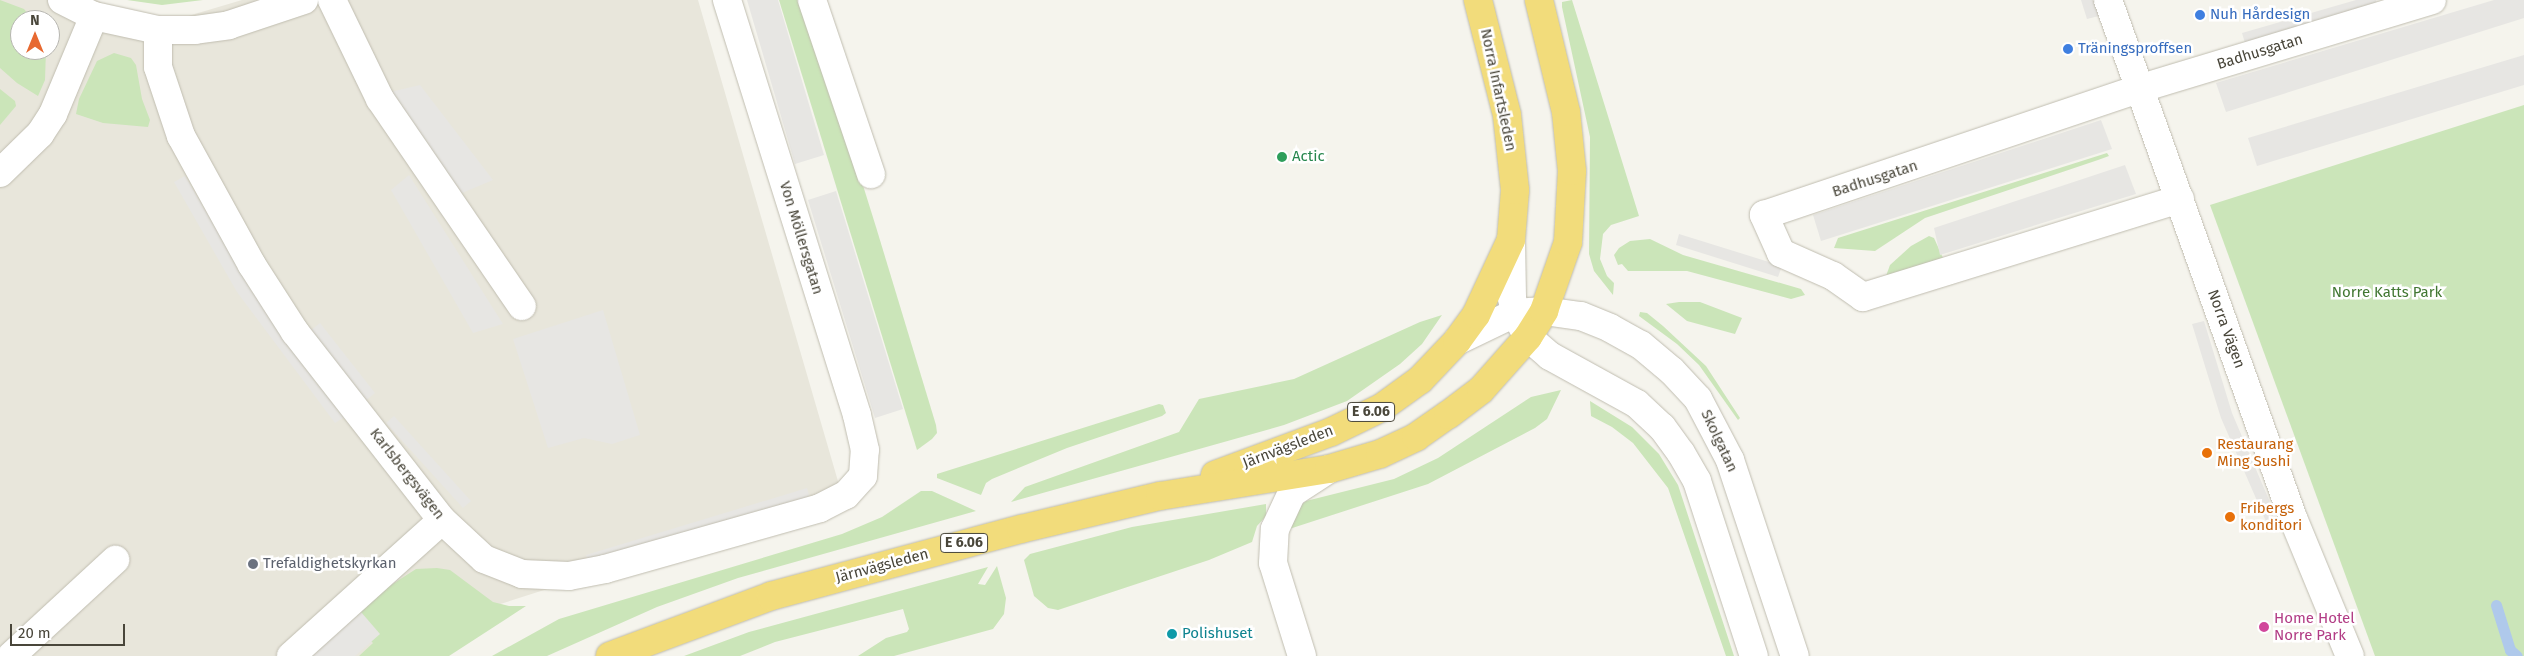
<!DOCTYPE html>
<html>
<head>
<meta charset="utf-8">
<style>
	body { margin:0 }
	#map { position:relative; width:2524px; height:656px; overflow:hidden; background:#f5f4ed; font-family:"Fira Sans",sans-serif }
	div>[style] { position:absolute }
	.residential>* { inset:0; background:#e8e6db }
	.green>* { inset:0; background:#cbe5b9 }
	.parking>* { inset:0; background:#e7e6e3 }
	.stream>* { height:11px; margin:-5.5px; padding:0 5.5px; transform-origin:5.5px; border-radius:5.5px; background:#afc9eb }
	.roads { filter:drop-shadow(0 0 1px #c0bdb0) drop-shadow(0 0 1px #c0bdb0) }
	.minor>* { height:28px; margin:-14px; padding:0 14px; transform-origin:14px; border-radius:14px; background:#fff }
	.highway>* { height:28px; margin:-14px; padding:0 14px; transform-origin:14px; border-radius:14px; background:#f2dc7b }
	.dots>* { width:14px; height:14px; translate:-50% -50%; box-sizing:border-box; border:2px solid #fff; border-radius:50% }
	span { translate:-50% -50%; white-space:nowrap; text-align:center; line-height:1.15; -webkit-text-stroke:5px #fff; paint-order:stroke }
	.shield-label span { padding:1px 4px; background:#fff; border:1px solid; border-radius:4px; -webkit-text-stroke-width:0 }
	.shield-label { font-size:14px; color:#49463a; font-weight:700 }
	.shop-label { font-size:15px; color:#366cbe }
	.left { translate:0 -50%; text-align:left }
	.street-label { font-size:15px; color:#49463a }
	.leisure-label { font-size:15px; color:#27864d }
	.park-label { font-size:15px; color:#417732 }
	.food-label { font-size:15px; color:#c56008 }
	.worship-label { font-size:15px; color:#5b616d }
	.hotel-label { font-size:15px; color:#b23c85 }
	.culture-label { font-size:15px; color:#0d838f }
	.north { position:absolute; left:10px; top:10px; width:50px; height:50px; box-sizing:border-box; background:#fff; border:1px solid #b6b5b0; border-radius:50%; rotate:0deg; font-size:14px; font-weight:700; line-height:20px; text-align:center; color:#49463a }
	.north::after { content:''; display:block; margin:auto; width:18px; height:22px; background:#e76931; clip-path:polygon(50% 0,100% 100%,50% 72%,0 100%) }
	.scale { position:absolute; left:10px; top:624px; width:115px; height:22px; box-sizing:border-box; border:2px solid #49463a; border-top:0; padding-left:6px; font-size:15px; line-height:18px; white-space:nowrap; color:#49463a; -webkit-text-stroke:4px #fff; paint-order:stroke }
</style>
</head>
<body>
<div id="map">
	<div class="residential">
		<div style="clip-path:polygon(evenodd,0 0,97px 0,117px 12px,178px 19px,242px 0,698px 0,842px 495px,447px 621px,402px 656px,0 656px,0 0,20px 20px,50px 20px,50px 50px,20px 50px,20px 20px)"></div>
	</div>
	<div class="green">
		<div style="clip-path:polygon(0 0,24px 9px,33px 20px,20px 20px,20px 50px,46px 50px,45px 80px,38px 96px,17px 83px,0 68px)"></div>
		<div style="clip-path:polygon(127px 0,203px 0,162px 5px)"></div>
		<div style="clip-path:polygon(779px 0,805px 0,876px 227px,936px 425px,937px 433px,932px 439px,917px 450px)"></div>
		<div style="clip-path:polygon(1572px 0,1639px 216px,1611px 225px,1603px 234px,1600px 259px,1607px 276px,1614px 283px,1613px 295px,1594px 271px,1589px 254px,1590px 137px,1562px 7px,1562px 2px)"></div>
		<div style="clip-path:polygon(114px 53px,131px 58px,136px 65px,142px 99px,150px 120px,148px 127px,103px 123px,76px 114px,79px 99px,97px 61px)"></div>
		<div style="clip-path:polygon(0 89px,15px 101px,16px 106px,0 125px)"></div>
		<div style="clip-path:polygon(2524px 105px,2524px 656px,2375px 656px,2210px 205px)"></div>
		<div style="clip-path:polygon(2107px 153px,2109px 156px,2098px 160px,1925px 218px,1875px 251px,1834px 248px,1838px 238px)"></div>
		<div style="clip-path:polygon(1929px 236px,1934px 238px,1943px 258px,1886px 276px,1890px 265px,1911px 246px)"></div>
		<div style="clip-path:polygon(1650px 239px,1683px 255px,1801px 289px,1805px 295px,1791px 299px,1687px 271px,1628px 271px,1622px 264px,1618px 265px,1614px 255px,1619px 248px,1630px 241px)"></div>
		<div style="clip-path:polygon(1679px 302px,1700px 302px,1742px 318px,1735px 334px,1687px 321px,1666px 304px)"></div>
		<div style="clip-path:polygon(1640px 312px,1647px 313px,1663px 326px,1706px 366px,1740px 418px,1738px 420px,1699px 365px,1677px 344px,1639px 316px)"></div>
		<div style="clip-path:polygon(1442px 315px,1422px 344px,1400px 364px,1347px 401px,1284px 425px,1011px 502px,1025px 487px,1179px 432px,1199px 399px,1294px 379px,1420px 322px)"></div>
		<div style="clip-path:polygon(1561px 390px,1547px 419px,1535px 428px,1428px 484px,1283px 531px,1290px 514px,1306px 501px,1394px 479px,1438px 458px,1531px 397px)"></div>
		<div style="clip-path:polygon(1590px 401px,1632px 427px,1659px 454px,1678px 485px,1734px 656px,1726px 656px,1668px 488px,1633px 443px,1612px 427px,1591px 416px)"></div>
		<div style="clip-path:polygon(1159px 404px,1163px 405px,1166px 413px,1162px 416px,1067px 448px,992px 479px,986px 483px,981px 495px,937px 478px,937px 474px)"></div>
		<div style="clip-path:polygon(921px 491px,932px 491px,976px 511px,738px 578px,657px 607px,547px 656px,492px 656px,559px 619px,842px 534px,882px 517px)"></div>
		<div style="clip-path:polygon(1266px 504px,1266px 516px,1257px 526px,1252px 542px,1209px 560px,1058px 610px,1048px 608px,1034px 596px,1024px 560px,1030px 554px,1132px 527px)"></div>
		<div style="clip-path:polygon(997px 566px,1006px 598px,1004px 614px,993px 629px,894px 656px,858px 656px,886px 638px,907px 632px,909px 629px,903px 609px,775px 642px,740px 656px,684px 656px,749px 632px,988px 567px,978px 584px,985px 585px)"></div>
		<div style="clip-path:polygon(437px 568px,450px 570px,493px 602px,509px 606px,526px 606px,449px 656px,359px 656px,373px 643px,348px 618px,357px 607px,416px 569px)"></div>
	</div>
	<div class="parking">
		<div style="clip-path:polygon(747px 0,778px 0,824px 155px,795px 164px)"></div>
		<div style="clip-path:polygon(2081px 0,2094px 0,2099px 16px,2087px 19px)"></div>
		<div style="clip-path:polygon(2356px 0,2376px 0,2377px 4px,2245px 43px,2242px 33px)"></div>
		<div style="clip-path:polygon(2494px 0,2524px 0,2524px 18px,2226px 112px,2216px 83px)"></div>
		<div style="clip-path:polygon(2524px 55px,2524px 85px,2257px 166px,2248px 138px)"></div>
		<div style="clip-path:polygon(420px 85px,493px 180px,462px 193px,390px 92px)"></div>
		<div style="clip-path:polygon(2101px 120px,2112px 149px,1821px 241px,1813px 215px)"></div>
		<div style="clip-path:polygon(2125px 165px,2136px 194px,1940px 255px,1934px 228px)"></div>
		<div style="clip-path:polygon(409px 175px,503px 324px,473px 333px,391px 190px)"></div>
		<div style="clip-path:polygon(185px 176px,268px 316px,346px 416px,335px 423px,237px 292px,174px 182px)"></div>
		<div style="clip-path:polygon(836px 191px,903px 409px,875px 418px,808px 200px)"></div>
		<div style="clip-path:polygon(1679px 234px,1782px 266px,1778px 277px,1676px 245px)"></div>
		<div style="clip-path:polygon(603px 310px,640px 435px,612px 444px,584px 438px,548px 448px,513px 339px)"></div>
		<div style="clip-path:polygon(2204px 321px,2232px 413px,2278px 521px,2268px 526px,2221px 418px,2192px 324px)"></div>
		<div style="clip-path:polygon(320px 323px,375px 393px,365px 401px,309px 332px)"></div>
		<div style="clip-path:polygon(394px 416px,471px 501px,463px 508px,386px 423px)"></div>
		<div style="clip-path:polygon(807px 488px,810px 498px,589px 566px,586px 555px)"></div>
		<div style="clip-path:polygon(361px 612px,380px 634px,355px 656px,311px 656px)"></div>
	</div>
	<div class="stream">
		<div style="left:2496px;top:605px;width:47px;rotate:72.7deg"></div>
		<div style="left:2510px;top:650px;width:9px;rotate:41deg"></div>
	</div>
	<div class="roads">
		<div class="minor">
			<div style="left:62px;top:0;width:36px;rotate:27deg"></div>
			<div style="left:94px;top:16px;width:66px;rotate:12.3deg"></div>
			<div style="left:158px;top:30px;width:37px"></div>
			<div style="left:195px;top:30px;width:34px;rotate:-8deg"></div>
			<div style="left:229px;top:25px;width:79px;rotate:-18.4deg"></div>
			<div style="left:332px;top:0;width:110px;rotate:64.1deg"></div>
			<div style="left:380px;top:99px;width:251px;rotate:55.6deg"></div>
			<div style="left:812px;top:0;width:184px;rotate:71.3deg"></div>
			<div style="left:2108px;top:0;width:550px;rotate:70.35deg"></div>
			<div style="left:2293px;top:518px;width:149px;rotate:67.6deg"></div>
			<div style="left:158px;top:30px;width:37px;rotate:90deg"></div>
			<div style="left:158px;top:67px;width:73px;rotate:71.6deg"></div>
			<div style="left:181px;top:136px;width:147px;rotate:61.2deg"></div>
			<div style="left:252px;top:265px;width:80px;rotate:57.3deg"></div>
			<div style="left:295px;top:332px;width:239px;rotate:52deg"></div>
			<div style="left:442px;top:520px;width:57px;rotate:42.9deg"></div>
			<div style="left:484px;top:559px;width:41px;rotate:21.5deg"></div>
			<div style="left:522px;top:574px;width:47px;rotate:2.4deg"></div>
			<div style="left:569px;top:576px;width:37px;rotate:-11deg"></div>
			<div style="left:605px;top:569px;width:223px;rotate:-15.8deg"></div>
			<div style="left:820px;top:508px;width:29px;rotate:-27deg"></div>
			<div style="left:846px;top:495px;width:25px;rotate:-48deg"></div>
			<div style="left:863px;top:476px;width:26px;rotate:-86deg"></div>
			<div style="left:865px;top:450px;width:36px;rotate:-103deg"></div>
			<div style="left:857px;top:415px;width:435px;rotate:-107.4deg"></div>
			<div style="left:0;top:173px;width:56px;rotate:-44.3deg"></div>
			<div style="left:40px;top:134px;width:24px;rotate:-57deg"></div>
			<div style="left:53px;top:114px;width:106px;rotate:-67.3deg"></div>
			<div style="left:2180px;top:199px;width:332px;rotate:162.8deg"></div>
			<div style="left:1863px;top:297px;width:37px;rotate:-145deg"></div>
			<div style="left:1833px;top:276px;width:57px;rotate:-156.1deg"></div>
			<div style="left:1781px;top:253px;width:42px;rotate:-114.1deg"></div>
			<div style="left:1764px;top:215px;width:395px;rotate:-18.6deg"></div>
			<div style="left:2138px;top:89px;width:307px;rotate:-16.8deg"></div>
			<div style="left:1511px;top:240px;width:58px;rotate:89deg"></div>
			<div style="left:1512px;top:298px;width:15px;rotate:79deg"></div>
			<div style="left:1515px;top:313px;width:27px;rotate:62deg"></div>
			<div style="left:1528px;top:337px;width:29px;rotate:41deg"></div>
			<div style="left:1550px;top:356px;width:99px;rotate:28.9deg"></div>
			<div style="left:1637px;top:404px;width:34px;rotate:43deg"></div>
			<div style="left:1662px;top:427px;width:32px;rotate:54deg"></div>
			<div style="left:1681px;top:453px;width:32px;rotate:60deg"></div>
			<div style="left:1697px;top:481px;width:184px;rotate:72deg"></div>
			<div style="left:1457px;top:341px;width:64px;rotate:-25.8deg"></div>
			<div style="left:1515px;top:313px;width:29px;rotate:-4deg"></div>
			<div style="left:1544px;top:311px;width:37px;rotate:8deg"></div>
			<div style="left:1581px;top:316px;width:31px;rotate:22deg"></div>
			<div style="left:1610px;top:328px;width:35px;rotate:29deg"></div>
			<div style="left:1641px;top:345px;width:40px;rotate:40deg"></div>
			<div style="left:1672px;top:371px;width:38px;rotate:47deg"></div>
			<div style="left:1698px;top:399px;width:69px;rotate:62.3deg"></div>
			<div style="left:1730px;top:460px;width:206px;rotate:71.7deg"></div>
			<div style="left:11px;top:656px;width:142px;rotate:-42.7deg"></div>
			<div style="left:291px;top:656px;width:203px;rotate:-42deg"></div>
			<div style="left:1302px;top:656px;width:97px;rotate:-107.3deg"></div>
			<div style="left:1273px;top:563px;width:34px;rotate:-87deg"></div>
			<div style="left:1275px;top:529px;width:40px;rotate:-65deg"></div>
			<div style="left:1292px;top:493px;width:44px;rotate:-33deg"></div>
		</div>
		<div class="highway">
			<div style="left:1215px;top:475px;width:124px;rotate:-20.3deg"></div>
			<div style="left:1331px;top:432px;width:55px;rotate:-25.6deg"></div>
			<div style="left:1381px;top:408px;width:48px;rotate:-35.7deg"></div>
			<div style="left:1420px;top:380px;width:54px;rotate:-46.5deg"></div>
			<div style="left:1457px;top:341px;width:32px;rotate:-54deg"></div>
			<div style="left:1476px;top:315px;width:83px;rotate:-65deg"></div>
			<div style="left:1511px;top:240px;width:50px;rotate:-85.4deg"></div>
			<div style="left:1515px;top:190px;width:75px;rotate:-96.1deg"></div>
			<div style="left:1507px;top:115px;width:119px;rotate:-104.2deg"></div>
			<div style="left:610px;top:656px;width:172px;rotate:-20.4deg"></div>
			<div style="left:771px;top:596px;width:259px;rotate:-15deg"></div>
			<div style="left:1021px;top:529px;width:143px;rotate:-13.4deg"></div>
			<div style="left:1160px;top:496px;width:171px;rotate:-9.1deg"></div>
			<div style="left:1329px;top:469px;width:53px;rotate:-16.4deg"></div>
			<div style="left:1380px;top:454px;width:40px;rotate:-25deg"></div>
			<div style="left:1416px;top:437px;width:39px;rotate:-35deg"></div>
			<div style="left:1448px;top:415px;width:41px;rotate:-37.1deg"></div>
			<div style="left:1481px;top:390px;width:71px;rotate:-48.4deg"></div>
			<div style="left:1528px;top:337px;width:31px;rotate:-58deg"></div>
			<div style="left:1544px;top:311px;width:73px;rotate:-70.8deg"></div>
			<div style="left:1568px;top:242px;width:71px;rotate:-86.8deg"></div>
			<div style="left:1572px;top:171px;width:59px;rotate:-95.8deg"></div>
			<div style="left:1566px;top:112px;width:115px;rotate:-103.6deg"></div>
		</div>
	</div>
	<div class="dots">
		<div style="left:2200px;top:15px;background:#3f7fe0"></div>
		<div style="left:2068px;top:49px;background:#3f7fe0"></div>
		<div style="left:1282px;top:157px;background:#2e9e5b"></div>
		<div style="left:2207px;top:453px;background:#e8710a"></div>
		<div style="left:2230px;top:517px;background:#e8710a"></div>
		<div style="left:253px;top:564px;background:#6b7280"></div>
		<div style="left:2264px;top:627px;background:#d1479c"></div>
		<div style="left:1172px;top:634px;background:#0f9aa8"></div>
	</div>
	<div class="shield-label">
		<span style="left:1371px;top:412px">E 6.06</span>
		<span style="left:964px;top:543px">E 6.06</span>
	</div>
	<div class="shop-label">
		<span class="left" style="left:2210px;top:15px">Nuh Hårdesign</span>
		<span class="left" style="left:2078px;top:49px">Träningsproffsen</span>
	</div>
	<div class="street-label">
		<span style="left:2260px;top:52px;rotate:-17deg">Badhusgatan</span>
		<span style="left:1498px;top:90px;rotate:78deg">Norra Infartsleden</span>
		<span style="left:1875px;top:179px;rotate:-18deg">Badhusgatan</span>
		<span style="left:801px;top:238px;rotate:73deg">Von Möllersgatan</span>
		<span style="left:2226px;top:329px;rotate:70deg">Norra Vägen</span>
		<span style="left:1719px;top:441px;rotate:65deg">Skolgatan</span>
		<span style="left:1288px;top:447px;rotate:-21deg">Järnvägsleden</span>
		<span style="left:407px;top:474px;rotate:52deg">Karlsbergsvägen</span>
		<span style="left:882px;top:566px;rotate:-15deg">Järnvägsleden</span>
	</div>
	<div class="leisure-label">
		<span class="left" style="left:1292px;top:157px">Actic</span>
	</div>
	<div class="park-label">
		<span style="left:2387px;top:293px">Norre Katts Park</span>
	</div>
	<div class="food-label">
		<span class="left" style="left:2217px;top:453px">Restaurang<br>Ming Sushi</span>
		<span class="left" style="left:2240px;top:517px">Fribergs<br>konditori</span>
	</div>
	<div class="worship-label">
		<span class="left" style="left:263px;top:564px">Trefaldighetskyrkan</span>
	</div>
	<div class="hotel-label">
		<span class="left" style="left:2274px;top:627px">Home Hotel<br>Norre Park</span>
	</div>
	<div class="culture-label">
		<span class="left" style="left:1182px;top:634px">Polishuset</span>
	</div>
	<div class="north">N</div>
	<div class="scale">20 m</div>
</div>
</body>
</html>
